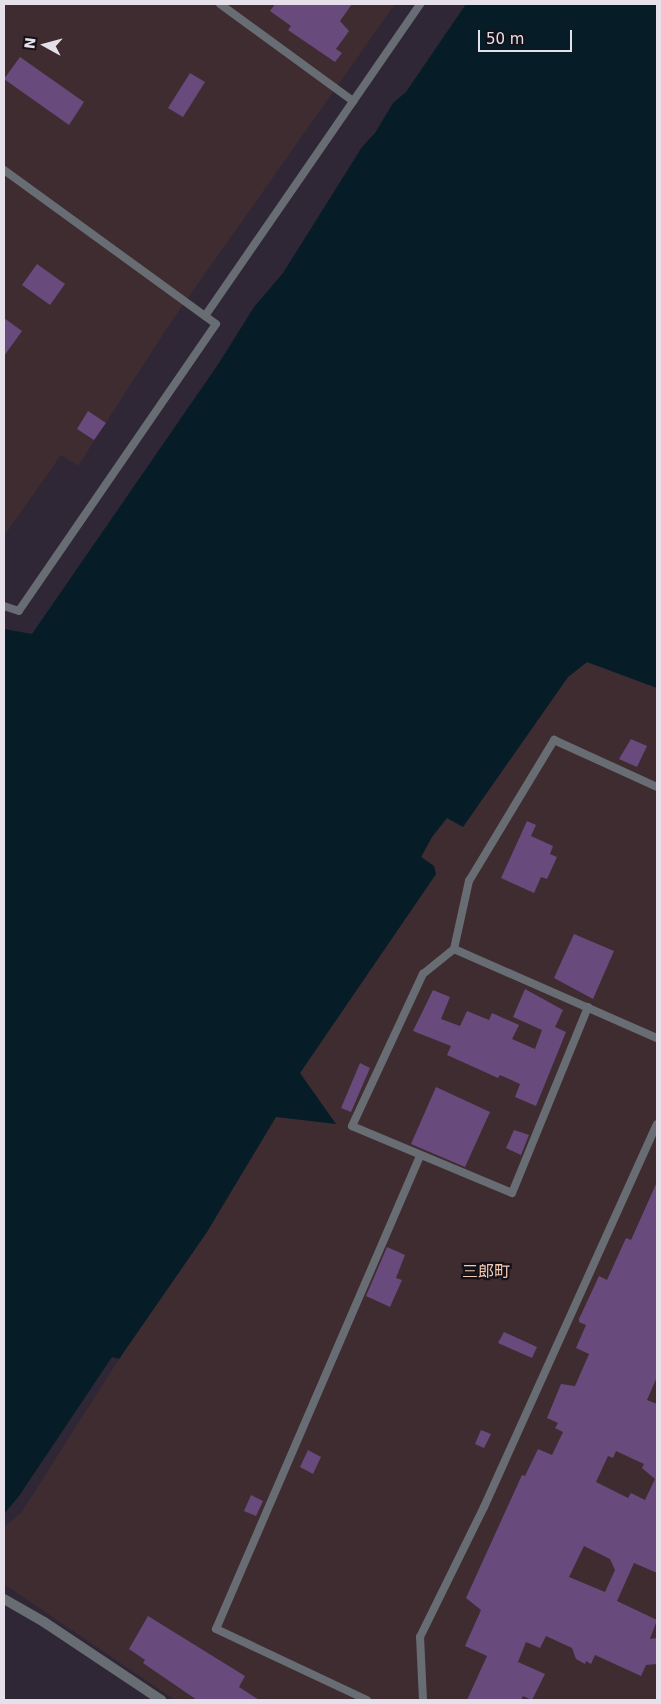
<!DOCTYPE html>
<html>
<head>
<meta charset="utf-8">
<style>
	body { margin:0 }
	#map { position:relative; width:661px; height:1704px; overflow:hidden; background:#2f2735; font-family:"DejaVu Sans","Noto Sans JP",sans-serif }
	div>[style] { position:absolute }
	.industrial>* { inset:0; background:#3f2c30 }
	.water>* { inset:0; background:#061d27 }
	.building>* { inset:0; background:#684a7d }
	.lane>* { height:8px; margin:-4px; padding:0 4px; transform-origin:4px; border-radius:4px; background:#686d74 }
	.street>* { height:10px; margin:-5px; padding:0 5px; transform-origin:5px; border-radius:5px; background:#686d74 }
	span { translate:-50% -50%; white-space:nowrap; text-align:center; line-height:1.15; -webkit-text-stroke:4.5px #151118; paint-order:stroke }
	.quarter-label { font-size:16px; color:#f6cab2 }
	.frame { position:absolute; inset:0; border:5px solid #e5e0e9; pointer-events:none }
	.north { position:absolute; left:20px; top:20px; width:50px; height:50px; -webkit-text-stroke:4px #151118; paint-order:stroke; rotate:277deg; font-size:14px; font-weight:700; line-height:20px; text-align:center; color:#e5e0e9 }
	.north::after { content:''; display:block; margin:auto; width:18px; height:22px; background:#e5e0e9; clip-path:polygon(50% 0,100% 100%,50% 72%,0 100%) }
	.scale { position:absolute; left:478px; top:30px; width:94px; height:22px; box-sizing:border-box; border:2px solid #e5e0e9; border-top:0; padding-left:6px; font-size:15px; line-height:18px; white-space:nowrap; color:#e5e0e9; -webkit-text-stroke:4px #151118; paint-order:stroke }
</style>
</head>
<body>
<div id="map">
	<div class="industrial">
		<div style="clip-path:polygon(4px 4px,395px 4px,171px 322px,78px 466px,61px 455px,4px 536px)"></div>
		<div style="clip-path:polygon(587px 662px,657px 688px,657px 1700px,175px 1700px,4px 1584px,4px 1527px,21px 1513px,119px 1359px,207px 1232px,300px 1073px,436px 874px,434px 866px,421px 857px,432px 837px,447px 818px,463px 826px,568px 677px)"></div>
	</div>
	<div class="water">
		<div style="clip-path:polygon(466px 4px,657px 4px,657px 688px,587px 662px,568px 677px,463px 827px,447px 818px,432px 837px,421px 857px,434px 866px,436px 874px,300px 1073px,336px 1124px,276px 1117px,207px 1232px,119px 1359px,112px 1357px,19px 1496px,4px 1514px,4px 629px,32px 634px,219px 363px,254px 307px,283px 273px,362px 147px,375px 133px,393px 103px,406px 92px)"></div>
	</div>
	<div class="building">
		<div style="clip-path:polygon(275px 4px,352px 4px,340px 21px,349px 31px,336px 49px,342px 53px,335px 62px,288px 30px,291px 26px,270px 11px)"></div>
		<div style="clip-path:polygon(20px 57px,84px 102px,69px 125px,4px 79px)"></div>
		<div style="clip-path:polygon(190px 73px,205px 82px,183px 117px,168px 108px)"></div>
		<div style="clip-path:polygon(37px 264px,65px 284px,50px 305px,22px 285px)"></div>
		<div style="clip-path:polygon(4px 318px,22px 331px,4px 356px)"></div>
		<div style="clip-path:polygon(88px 411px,106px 423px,94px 440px,77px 429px)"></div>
		<div style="clip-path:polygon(631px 739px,647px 746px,637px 767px,619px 759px)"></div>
		<div style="clip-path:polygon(527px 821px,536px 825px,531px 836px,553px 846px,550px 854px,557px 857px,547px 879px,541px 877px,534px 893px,501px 878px)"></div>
		<div style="clip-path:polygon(574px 934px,614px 951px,593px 999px,554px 978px)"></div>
		<div style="clip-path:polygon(525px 989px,563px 1010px,555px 1027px,566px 1032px,536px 1106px,515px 1097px,520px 1084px,500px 1075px,498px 1078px,447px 1055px,451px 1046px,413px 1031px,433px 990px,450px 997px,441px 1019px,460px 1026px,467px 1011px,489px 1020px,492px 1013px,519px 1025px,512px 1039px,535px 1049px,542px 1030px,513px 1017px)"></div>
		<div style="clip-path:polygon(360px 1063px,370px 1068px,351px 1112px,341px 1108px)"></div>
		<div style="clip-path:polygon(436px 1087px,490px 1112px,465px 1167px,411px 1144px)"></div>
		<div style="clip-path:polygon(514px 1130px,529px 1135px,521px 1155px,506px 1148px)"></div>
		<div style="clip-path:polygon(evenodd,657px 1182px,657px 1377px,647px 1400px,657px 1404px,657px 1573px,634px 1563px,617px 1601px,657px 1620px,650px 1639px,657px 1638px,657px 1664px,646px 1665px,641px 1676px,595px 1655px,591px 1664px,586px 1661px,585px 1664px,576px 1659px,572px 1648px,546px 1636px,540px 1648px,526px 1642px,518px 1662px,545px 1674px,532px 1700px,523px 1696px,521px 1700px,467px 1700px,487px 1656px,465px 1646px,481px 1610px,466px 1598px,522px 1475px,525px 1476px,538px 1449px,552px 1455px,563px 1432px,555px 1428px,558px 1423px,547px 1418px,561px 1384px,575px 1386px,589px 1354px,576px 1348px,586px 1325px,579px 1322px,579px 1319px,599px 1276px,607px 1280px,626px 1238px,631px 1240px,657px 1182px,616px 1451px,644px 1464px,642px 1468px,655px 1479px,645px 1500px,631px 1493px,628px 1498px,596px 1482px,608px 1456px,613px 1458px,616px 1451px,657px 1182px,584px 1546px,610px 1559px,615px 1570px,605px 1592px,569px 1577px,584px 1546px)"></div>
		<div style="clip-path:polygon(387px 1247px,405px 1255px,396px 1278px,402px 1280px,390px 1307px,366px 1296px)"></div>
		<div style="clip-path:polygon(504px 1332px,537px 1347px,532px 1358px,498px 1343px)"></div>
		<div style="clip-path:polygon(481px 1430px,491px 1434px,484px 1448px,475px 1444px)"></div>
		<div style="clip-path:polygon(308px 1450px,321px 1457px,313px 1474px,300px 1467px)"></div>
		<div style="clip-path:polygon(251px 1495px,263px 1501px,256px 1516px,244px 1511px)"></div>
		<div style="clip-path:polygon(148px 1616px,245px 1676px,239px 1687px,259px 1700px,197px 1700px,143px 1663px,145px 1660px,129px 1649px)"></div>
	</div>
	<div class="lane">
		<div style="left:220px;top:4px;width:165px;rotate:36.1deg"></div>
		<div style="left:4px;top:170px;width:262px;rotate:36deg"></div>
		<div style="left:216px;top:324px;width:348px;rotate:124.5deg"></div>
		<div style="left:19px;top:611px;width:16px;rotate:-162deg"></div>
		<div style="left:205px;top:316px;width:379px;rotate:-55.4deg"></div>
		<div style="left:454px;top:949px;width:222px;rotate:23.7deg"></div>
		<div style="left:588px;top:1007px;width:201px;rotate:112.2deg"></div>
		<div style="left:512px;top:1193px;width:173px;rotate:-157.3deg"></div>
		<div style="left:352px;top:1126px;width:168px;rotate:-65deg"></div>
		<div style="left:423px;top:974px;width:40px;rotate:-39deg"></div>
		<div style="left:454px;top:949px;width:70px;rotate:-77.6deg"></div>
		<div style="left:469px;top:881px;width:165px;rotate:-58.9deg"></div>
		<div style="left:554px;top:740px;width:113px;rotate:24.5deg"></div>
		<div style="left:367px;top:1700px;width:167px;rotate:-154.8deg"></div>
		<div style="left:216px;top:1629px;width:515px;rotate:-66.67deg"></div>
		<div style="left:423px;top:1700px;width:63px;rotate:-92.7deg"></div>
		<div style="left:420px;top:1637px;width:145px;rotate:-63.8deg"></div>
		<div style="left:484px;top:1507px;width:420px;rotate:-65.7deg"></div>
	</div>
	<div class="street">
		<div style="left:4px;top:1599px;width:46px;rotate:29.9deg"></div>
		<div style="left:44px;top:1622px;width:141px;rotate:33.7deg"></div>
	</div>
	<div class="quarter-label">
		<span style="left:486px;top:1272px">三郎町</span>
	</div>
	<div class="frame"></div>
	<div class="north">N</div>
	<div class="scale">50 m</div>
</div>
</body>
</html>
